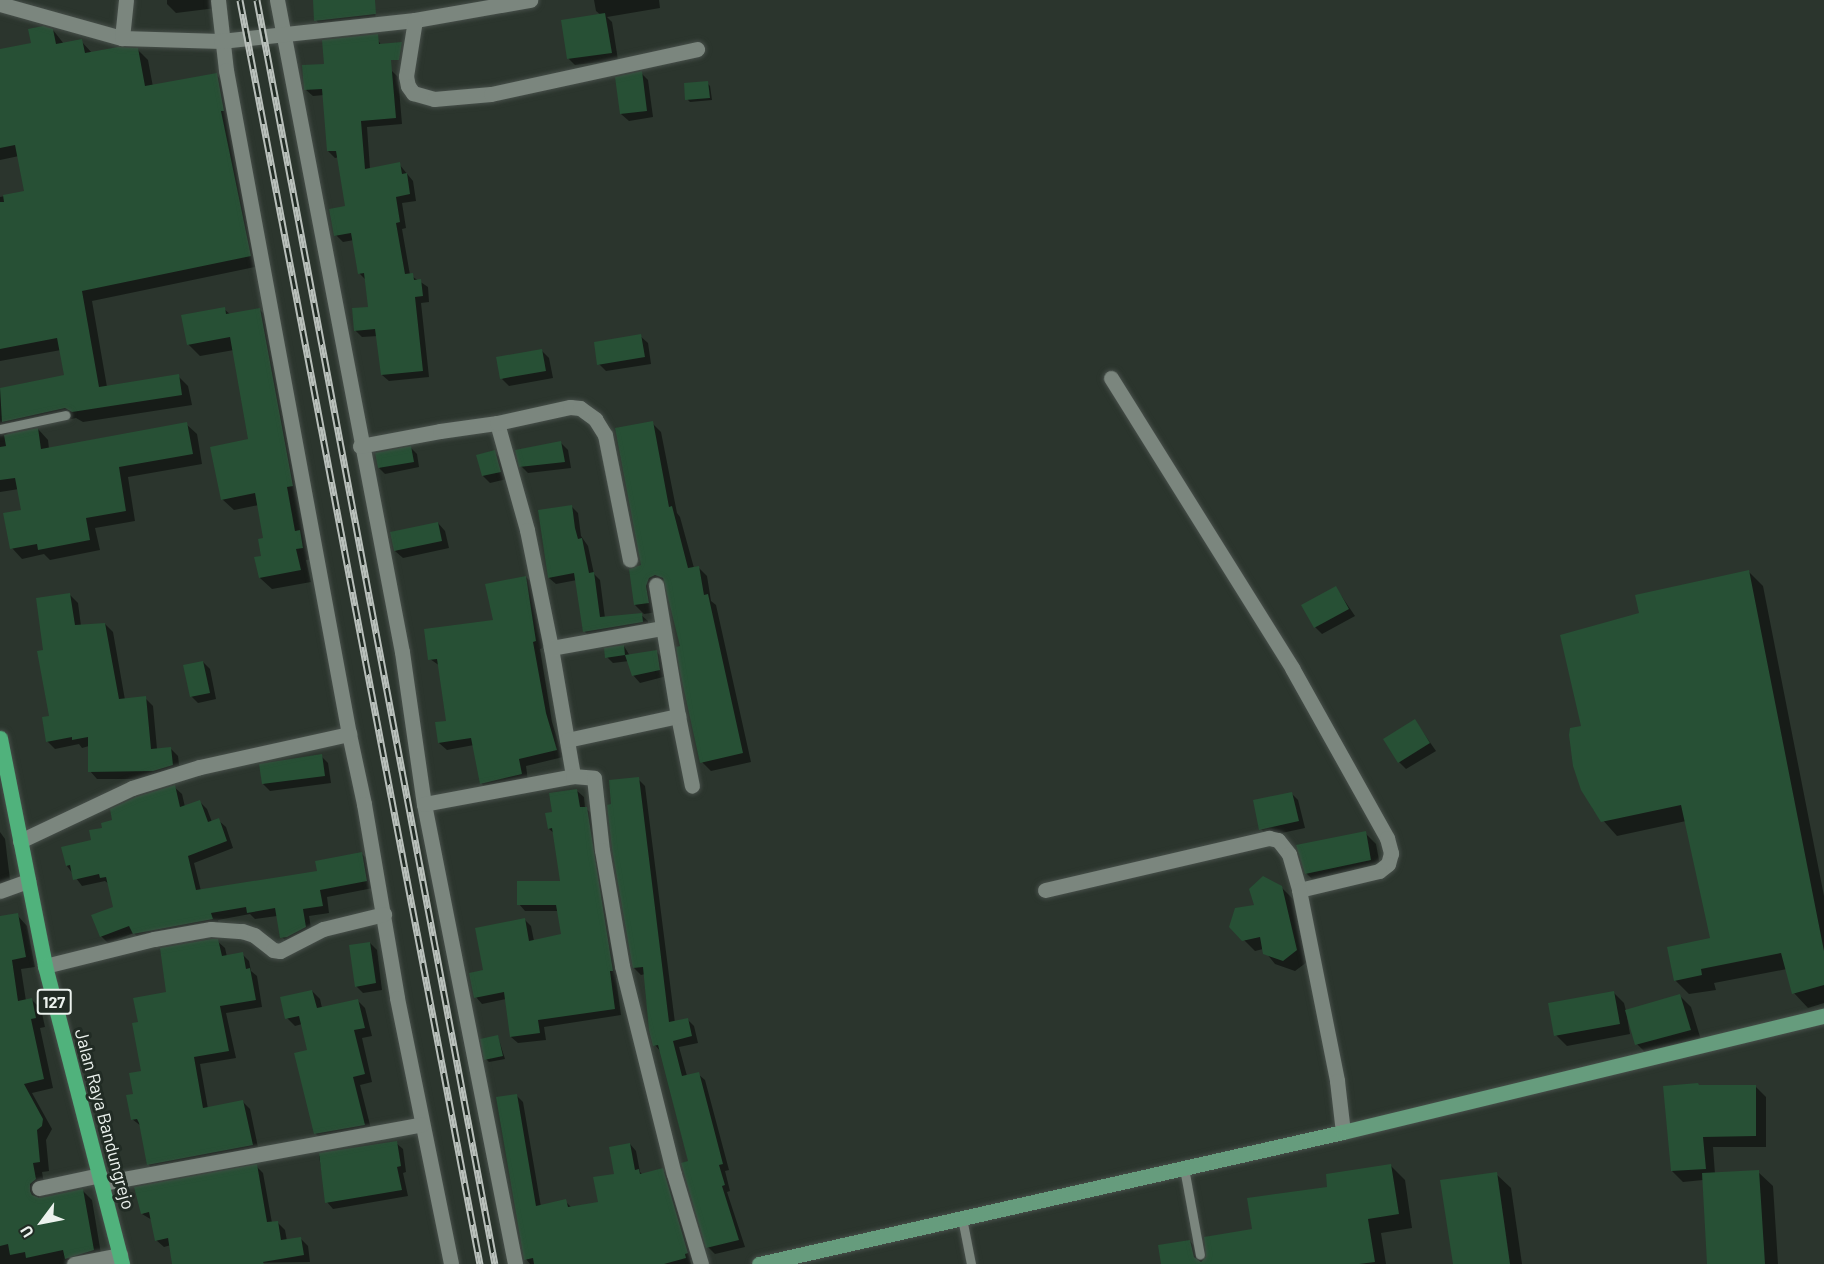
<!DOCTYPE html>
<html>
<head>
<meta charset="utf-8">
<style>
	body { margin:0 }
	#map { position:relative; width:1824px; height:1264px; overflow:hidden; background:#2b352d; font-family:Barlow,sans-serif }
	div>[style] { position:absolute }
	.shadow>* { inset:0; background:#0007 }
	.building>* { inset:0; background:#275035 }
	.roads { filter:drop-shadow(0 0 2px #474f4a) drop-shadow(0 0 2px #474f4a) }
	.service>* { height:9px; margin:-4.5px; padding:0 4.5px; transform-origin:4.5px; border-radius:4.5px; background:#7b867e }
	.minor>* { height:15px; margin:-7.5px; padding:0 7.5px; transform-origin:7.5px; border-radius:7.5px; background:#7b867e }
	.secondary>* { height:15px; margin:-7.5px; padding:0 7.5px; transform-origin:7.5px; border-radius:7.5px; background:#669c7d }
	.primary>* { height:15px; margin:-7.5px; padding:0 7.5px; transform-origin:7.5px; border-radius:7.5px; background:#50b27c }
	.rail>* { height:7px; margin-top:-3.5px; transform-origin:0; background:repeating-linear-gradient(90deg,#212b24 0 14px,#b9c0bb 0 28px); box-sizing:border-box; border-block:2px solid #b9c0bb }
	span { translate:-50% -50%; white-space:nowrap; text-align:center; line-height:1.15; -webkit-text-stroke:6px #212b24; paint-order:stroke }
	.shield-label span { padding:2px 4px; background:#212b24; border:2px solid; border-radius:4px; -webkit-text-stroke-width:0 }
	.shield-label { font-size:16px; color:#ecf2ee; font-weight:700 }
	.street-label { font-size:18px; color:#ecf2ee }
	.north { position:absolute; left:12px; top:1192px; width:60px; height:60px; -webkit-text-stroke:4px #212b24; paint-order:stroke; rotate:238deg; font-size:16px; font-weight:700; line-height:24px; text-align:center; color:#ecf2ee }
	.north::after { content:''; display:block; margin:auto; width:21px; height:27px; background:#ecf2ee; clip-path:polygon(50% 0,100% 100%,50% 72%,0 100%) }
</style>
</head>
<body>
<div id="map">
	<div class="shadow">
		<div style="clip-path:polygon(167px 0,215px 0,216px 8px,176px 13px,167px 4px)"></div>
		<div style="clip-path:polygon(344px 0,371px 0,374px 3px,376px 20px,321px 26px,316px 20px)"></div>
		<div style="clip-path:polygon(594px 0,659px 0,660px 8px,607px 17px,612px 22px,618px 60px,575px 65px,568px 58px,601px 15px,596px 11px)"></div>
		<div style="clip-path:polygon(53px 30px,64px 44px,81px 41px,92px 53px,138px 50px,148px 60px,153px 87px,216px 75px,227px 85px,260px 266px,92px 301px,107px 387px,178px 376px,188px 386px,192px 405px,83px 422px,76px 418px,9px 432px,5px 436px,38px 429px,48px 440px,49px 449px,186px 424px,197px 434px,202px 464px,128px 477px,135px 521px,95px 528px,100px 550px,50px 560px,44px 554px,22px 559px,12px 548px,23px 511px,19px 489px,0 492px,0 389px,66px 376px,61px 350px,0 361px,0 197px,26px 192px,19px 156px,0 160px,0 51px,33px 44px)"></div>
		<div style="clip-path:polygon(373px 36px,380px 43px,383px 71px,391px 70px,398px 77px,402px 124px,367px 127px,370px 169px,399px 164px,413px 181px,416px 201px,402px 203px,406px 228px,402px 229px,410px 275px,428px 287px,429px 302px,421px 303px,429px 377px,389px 381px,382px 375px,378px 336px,362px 337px,355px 330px,369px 308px,366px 280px,360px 274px,354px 240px,343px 242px,336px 235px,347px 207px,339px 157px,335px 158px,328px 151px,324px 95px,313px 96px,306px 90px,325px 65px)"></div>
		<div style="clip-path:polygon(641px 73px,648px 80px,653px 117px,629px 121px,621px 114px)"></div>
		<div style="clip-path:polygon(707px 83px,710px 86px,712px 100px,690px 102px,687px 99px)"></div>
		<div style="clip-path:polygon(224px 309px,231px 315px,260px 310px,271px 321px,305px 537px,311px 544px,314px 559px,306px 560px,311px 582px,272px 589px,260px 578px,265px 539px,259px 505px,234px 510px,222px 499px,250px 440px,234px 350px,200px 356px,188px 344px)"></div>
		<div style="clip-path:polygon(640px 336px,648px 343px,651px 364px,606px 371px,599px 364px)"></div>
		<div style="clip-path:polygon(542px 351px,549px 358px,553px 378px,509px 386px,502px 379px)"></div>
		<div style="clip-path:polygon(652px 423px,661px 432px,677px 513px,680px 517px,694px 568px,698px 567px,707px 576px,711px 601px,716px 605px,751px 762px,711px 771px,702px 762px,682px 647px,666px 583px,658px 587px,657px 612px,644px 614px,635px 605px,642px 565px)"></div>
		<div style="clip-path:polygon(561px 443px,568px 450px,571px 468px,528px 473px,521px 466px)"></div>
		<div style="clip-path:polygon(411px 448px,417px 454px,419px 467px,385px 474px,379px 468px)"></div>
		<div style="clip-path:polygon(494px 452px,501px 459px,507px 479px,490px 483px,483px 476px)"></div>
		<div style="clip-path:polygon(572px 507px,578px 513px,581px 536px,588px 546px,594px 574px,600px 580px,605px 618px,641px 615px,648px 621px,648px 628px,591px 638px,585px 632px,577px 580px,556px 584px,549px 578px)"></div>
		<div style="clip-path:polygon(438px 523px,445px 531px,449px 548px,403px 558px,395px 551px)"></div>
		<div style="clip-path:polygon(1749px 572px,1763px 586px,1824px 896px,1824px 1003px,1808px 1008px,1794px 993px,1787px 969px,1714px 983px,1716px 990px,1689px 994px,1675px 980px,1712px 939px,1686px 821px,1617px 836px,1593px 809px,1575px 766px,1583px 727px,1641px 614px)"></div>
		<div style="clip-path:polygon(526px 577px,533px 584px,543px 648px,540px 649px,552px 722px,563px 757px,526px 766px,528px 781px,488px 790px,481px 783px,474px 745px,447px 750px,439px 743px,448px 722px,440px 666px,430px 659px,495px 621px)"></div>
		<div style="clip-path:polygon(1336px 588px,1355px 616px,1322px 634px,1315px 627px)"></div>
		<div style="clip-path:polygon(70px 595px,78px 603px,81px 626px,105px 624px,113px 632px,125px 700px,145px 698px,153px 706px,157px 749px,170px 748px,178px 756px,180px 773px,161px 779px,97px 779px,90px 771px,89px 746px,82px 748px,79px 744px,55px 749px,47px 741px,51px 717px,45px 651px)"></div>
		<div style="clip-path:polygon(624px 646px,630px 656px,657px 652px,664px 659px,667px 676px,640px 683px,633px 675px,629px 661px,613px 663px,607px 657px)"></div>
		<div style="clip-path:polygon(203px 662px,210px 669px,216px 699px,198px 703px,191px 696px)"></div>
		<div style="clip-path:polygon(1415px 721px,1436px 751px,1406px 769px,1399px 762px)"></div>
		<div style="clip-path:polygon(321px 756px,328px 763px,331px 783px,270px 791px,263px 784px)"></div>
		<div style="clip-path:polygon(638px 779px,645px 786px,675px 1023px,687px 1019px,694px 1026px,698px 1043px,679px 1047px,687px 1076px,698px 1074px,705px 1080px,729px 1170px,725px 1171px,730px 1191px,727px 1192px,745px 1247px,715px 1254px,708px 1247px,690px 1162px,661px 1052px,655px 1045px,645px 974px,641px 975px,634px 968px,613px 806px)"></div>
		<div style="clip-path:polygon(174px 787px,182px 794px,185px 807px,200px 802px,207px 809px,212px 822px,218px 820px,226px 827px,233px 848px,194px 863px,201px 891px,319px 872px,362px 854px,369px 861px,373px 888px,327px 897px,329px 913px,309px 916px,312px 934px,289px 944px,282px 937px,277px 916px,255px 919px,250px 914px,218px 920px,219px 926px,141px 941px,134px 933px,108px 943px,101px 936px,115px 908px,109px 884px,105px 881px,82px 886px,67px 866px,63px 848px,93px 841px,114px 821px)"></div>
		<div style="clip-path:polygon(577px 791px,584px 797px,585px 808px,594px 815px,619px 977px,616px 978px,621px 1015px,544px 1027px,546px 1040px,518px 1043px,511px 1037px,506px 999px,482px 1004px,476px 997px,484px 972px,525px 920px,531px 926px,534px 941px,563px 936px,559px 911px,525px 911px,519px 904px,562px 883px,555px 834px,549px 829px,554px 813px)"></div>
		<div style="clip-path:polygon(1291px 793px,1298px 800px,1305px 828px,1268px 836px,1261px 829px)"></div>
		<div style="clip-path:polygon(0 832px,5px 839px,11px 888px,0 892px)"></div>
		<div style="clip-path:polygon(1365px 833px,1376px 844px,1381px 871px,1317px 884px,1306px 873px)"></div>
		<div style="clip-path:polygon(1281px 887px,1293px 899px,1307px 962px,1295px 971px,1275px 964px,1263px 949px,1255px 951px,1231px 927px)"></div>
		<div style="clip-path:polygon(18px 916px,27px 926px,35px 967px,21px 969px,26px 1001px,31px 999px,41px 1009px,45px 1027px,40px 1028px,53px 1088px,32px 1093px,52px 1129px,46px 1140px,49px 1171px,42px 1172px,45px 1189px,39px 1194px,39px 1199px,82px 1190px,92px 1200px,102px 1260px,83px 1264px,0 1264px,0 920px)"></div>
		<div style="clip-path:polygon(217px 941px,225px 948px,227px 957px,242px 954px,249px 961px,251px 971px,257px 976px,262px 1007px,226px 1013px,236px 1058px,200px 1064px,208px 1109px,243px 1102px,250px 1109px,259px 1152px,155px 1171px,148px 1164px,141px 1126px,132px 1119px,135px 1095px,143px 1073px,140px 1024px)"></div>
		<div style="clip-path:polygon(370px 943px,377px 950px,382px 990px,363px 993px,356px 986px)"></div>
		<div style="clip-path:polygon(312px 991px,320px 999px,322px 1008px,357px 1000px,365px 1008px,372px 1036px,362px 1038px,372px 1082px,360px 1085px,372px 1133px,324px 1142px,315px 1133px,309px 1051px,302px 1024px,295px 1026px,287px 1018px)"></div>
		<div style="clip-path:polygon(1613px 992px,1624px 1003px,1626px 1011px,1680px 996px,1691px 1007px,1701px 1040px,1648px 1055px,1637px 1044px,1629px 1016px,1627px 1017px,1630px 1034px,1567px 1046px,1556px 1035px)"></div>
		<div style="clip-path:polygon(498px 1037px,505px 1059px,489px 1062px,486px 1059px)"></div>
		<div style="clip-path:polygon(1755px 1086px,1766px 1097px,1766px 1147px,1713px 1147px,1715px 1174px,1758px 1172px,1773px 1186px,1778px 1264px,1709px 1264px,1703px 1180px,1683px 1182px,1672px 1171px,1700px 1087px)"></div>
		<div style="clip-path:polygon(516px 1095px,523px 1102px,541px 1207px,565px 1201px,572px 1208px,599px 1203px,630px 1144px,636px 1151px,640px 1172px,643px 1175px,662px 1170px,669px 1176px,693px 1259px,690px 1260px,691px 1264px,530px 1264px,526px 1259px)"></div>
		<div style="clip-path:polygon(396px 1143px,403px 1149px,406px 1172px,403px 1173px,408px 1196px,333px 1209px,327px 1202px,319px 1156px)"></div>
		<div style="clip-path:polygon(256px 1166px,263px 1173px,272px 1223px,277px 1222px,285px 1230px,287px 1241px,300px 1238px,308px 1246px,310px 1262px,174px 1264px,171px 1245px,164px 1247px,156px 1240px,152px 1220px,142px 1214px)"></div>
		<div style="clip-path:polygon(1391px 1166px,1405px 1180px,1412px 1228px,1381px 1233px,1386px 1264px,1162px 1264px,1190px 1241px,1205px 1260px,1329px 1188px)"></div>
		<div style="clip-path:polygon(1496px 1174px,1511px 1188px,1522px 1264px,1454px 1264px)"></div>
	</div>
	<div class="building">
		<div style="clip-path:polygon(313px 0,375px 0,376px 14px,314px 21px)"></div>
		<div style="clip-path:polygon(605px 13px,612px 53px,567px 59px,561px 20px)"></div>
		<div style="clip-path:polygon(43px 26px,53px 29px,56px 44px,82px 39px,85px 53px,118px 47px,138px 48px,145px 86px,217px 73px,224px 111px,221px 111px,251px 256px,82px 291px,99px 387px,179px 374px,182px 395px,72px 412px,65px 408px,2px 422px,0 388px,64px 375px,57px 338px,0 349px,0 202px,4px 202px,3px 195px,24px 191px,15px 145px,0 148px,0 49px,31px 43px,28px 29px)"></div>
		<div style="clip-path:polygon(378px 34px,379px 44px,402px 42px,399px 60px,391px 60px,396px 118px,361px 121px,365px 169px,400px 162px,402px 174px,407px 173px,410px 194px,396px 197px,400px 222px,396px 223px,405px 274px,413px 273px,414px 280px,421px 279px,423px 296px,415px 297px,423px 371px,381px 375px,375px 329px,354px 331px,352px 308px,368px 307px,364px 273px,358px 274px,351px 233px,334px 236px,329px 209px,345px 206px,336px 151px,327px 151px,322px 89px,304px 90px,302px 65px,324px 64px,322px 40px)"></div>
		<div style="clip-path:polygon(642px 71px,647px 111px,620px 114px,615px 77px)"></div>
		<div style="clip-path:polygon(708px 81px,710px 98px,685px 100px,684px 83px)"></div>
		<div style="clip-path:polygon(225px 307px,226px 314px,260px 308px,293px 486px,287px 487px,295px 531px,300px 530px,303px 548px,296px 549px,301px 570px,259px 578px,254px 557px,261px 556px,258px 539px,263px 538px,255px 493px,221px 500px,210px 447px,248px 439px,230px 337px,187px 345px,181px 315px)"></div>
		<div style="clip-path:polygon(641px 334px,645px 357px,597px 365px,594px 342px)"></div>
		<div style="clip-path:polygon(542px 349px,546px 371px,500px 379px,496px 357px)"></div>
		<div style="clip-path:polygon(653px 421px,669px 507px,672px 506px,688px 568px,699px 566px,704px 595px,708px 594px,743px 753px,700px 763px,680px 672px,676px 647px,680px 646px,663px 578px,655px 575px,649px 578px,646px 586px,649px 603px,634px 605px,629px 569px,641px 565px,615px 428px)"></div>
		<div style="clip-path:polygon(187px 422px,193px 454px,119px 467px,126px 511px,86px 518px,90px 540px,38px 550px,37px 544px,10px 549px,3px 513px,21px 510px,15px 478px,0 480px,0 447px,6px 446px,4px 435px,38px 428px,41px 449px)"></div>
		<div style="clip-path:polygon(561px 441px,565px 462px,519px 467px,515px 450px)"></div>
		<div style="clip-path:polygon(411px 446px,414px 462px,378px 468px,375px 453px)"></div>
		<div style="clip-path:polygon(495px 450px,501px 472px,482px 476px,476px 455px)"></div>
		<div style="clip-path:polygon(572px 505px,575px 528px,578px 539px,582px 538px,589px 573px,594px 572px,600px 617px,642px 613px,643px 622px,583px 632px,574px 573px,548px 578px,538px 510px)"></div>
		<div style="clip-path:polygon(438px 522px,442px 541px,394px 551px,390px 532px)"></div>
		<div style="clip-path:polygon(1749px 570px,1824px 951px,1824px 985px,1792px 994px,1781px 953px,1701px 969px,1702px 975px,1674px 981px,1667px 947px,1710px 938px,1681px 805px,1601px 822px,1581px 790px,1573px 766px,1569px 735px,1570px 728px,1581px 726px,1560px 635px,1639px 613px,1635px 595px)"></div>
		<div style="clip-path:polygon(526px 576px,536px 641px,533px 642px,546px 713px,557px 750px,519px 759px,522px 774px,480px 784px,471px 738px,438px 743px,435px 722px,446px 721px,437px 659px,428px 660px,424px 629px,493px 620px,485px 584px)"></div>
		<div style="clip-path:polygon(1336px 586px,1349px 609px,1314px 628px,1301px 605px)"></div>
		<div style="clip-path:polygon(70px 593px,75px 625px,105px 623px,119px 699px,146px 696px,151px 749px,171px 747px,173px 765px,153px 771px,88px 772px,88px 737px,72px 740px,72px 737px,46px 742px,42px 717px,49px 716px,37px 651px,43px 650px,36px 598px)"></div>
		<div style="clip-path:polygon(624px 645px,625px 655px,605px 658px,604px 648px)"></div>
		<div style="clip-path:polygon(657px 650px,660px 670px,632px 676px,625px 655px)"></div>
		<div style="clip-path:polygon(203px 661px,210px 693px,190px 697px,183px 665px)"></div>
		<div style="clip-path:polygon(1415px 719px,1430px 743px,1398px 763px,1383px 739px)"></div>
		<div style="clip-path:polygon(322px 754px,325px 776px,262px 784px,259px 764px)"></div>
		<div style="clip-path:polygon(639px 777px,669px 1022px,688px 1018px,692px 1036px,673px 1041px,682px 1076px,699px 1072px,723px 1164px,719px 1165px,725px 1185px,722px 1186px,739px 1240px,706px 1248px,681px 1163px,688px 1161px,667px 1080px,658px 1045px,653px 1046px,649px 1030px,643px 967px,633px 968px,632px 964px,612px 849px,607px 805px,611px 804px,609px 780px)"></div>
		<div style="clip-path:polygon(175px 785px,180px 807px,200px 800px,208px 822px,219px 818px,227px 841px,188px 856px,196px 890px,317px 871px,315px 861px,362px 852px,367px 881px,320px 890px,323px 906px,303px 909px,306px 927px,287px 937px,280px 938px,275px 908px,247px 913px,246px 907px,211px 913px,213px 919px,133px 934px,129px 926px,100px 937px,91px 915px,113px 907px,106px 877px,100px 878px,99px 874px,73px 880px,70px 865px,66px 866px,61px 847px,91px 840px,89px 830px,102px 828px,101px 823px,112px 820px,110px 809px,136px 797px)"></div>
		<div style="clip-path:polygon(577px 789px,580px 807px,587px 807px,613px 971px,610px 971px,615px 1009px,538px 1020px,540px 1033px,510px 1037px,504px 992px,474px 998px,469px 973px,483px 970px,475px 928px,525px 918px,529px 941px,561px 934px,556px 905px,517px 905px,517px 881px,560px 881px,552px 828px,548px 829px,545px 813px,552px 812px,549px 793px)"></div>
		<div style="clip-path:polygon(1292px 792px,1299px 821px,1259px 830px,1253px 800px)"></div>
		<div style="clip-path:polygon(1366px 831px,1371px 860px,1305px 874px,1296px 845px)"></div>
		<div style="clip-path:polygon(1263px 876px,1282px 886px,1297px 950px,1283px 961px,1263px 954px,1260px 937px,1242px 941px,1229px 927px,1235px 908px,1254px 905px,1249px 889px)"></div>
		<div style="clip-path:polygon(18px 913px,26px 957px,12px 960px,18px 1001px,32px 998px,36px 1018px,31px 1019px,44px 1079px,24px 1084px,43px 1119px,42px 1126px,37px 1130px,40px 1162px,33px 1163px,36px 1179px,30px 1184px,30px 1191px,32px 1195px,40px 1198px,83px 1189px,94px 1250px,65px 1259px,63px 1250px,26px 1258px,25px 1252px,10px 1255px,8px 1244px,0 1246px,0 916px)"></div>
		<div style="clip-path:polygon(212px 939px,218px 939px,222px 956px,243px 952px,246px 969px,250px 968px,256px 1000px,220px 1006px,229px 1051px,194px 1057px,203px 1108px,243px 1100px,253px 1145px,147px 1165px,139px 1123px,137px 1119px,131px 1120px,126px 1095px,133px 1094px,129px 1073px,141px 1071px,132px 1023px,138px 1022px,133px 998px,166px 992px,160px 948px)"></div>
		<div style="clip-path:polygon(370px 942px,376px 983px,355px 987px,349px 945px)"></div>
		<div style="clip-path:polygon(312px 990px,317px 1008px,358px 999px,365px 1028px,354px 1030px,365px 1074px,353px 1077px,365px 1125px,314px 1134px,294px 1053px,307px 1050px,299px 1016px,285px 1019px,280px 997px)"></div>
		<div style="clip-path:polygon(1614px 991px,1620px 1024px,1554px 1036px,1548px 1003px)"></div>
		<div style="clip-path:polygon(1680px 994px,1691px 1030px,1635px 1045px,1625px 1010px)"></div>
		<div style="clip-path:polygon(498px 1035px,503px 1056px,484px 1060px,480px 1039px)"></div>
		<div style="clip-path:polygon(1698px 1083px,1699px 1085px,1756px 1085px,1756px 1136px,1703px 1137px,1706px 1169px,1671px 1171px,1663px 1086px)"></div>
		<div style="clip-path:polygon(517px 1094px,536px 1206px,566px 1199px,568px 1207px,598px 1202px,593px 1177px,614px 1174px,609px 1147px,630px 1143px,635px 1170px,639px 1169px,640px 1174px,663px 1168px,688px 1253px,685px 1254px,686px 1258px,664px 1264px,534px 1264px,533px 1258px,524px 1260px,496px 1097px)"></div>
		<div style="clip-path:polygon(397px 1141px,401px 1166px,397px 1167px,402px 1190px,325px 1203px,319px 1153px)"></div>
		<div style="clip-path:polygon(257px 1164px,267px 1222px,278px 1221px,281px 1240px,301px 1237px,304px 1255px,263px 1262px,264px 1264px,172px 1264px,168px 1238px,155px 1241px,149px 1212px,141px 1214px,134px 1187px)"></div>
		<div style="clip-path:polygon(1391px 1164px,1399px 1214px,1368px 1219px,1375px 1262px,1359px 1264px,1161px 1264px,1158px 1245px,1190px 1240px,1194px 1257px,1201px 1262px,1206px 1257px,1204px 1237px,1252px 1229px,1247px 1198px,1327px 1187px,1326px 1174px)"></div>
		<div style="clip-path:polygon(1759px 1170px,1765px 1264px,1707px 1264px,1702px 1173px)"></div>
		<div style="clip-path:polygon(1497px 1172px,1510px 1264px,1453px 1264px,1440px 1180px)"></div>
	</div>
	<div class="roads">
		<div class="service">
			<div style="left:0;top:429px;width:67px;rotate:-12deg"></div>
			<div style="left:1184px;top:1168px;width:88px;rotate:79.6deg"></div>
			<div style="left:962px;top:1218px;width:47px;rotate:78.9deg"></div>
		</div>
		<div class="minor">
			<div style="left:218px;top:0;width:70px;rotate:83.5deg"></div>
			<div style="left:226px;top:70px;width:675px;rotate:79.51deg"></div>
			<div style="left:349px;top:734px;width:72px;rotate:77.9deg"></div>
			<div style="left:364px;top:804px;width:197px;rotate:80.3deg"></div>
			<div style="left:397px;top:998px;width:271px;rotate:78.5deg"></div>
			<div style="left:277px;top:0;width:664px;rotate:79.15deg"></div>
			<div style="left:402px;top:652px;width:154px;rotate:81.8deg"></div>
			<div style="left:424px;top:804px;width:469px;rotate:78.8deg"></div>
			<div style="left:0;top:4px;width:127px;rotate:15.6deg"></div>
			<div style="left:122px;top:38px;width:99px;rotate:1.7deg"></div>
			<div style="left:221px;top:41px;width:195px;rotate:-6.2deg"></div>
			<div style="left:415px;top:20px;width:117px;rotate:-9.9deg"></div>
			<div style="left:415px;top:20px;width:57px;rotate:99.1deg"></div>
			<div style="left:406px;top:76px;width:10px;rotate:79deg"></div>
			<div style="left:408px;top:86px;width:9px;rotate:54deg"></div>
			<div style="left:413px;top:93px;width:22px;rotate:16deg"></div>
			<div style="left:434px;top:99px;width:57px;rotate:-5deg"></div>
			<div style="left:491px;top:94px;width:211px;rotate:-12.3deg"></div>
			<div style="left:122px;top:38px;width:38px;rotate:-84deg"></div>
			<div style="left:1111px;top:378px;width:342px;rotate:58deg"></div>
			<div style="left:1292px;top:668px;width:195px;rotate:60.8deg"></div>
			<div style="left:1387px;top:838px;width:16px;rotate:75deg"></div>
			<div style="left:1391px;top:853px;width:11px;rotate:105deg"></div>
			<div style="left:1388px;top:864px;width:11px;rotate:142deg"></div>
			<div style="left:1379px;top:871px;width:82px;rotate:166.6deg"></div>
			<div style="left:497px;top:423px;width:111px;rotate:74.3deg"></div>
			<div style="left:527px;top:530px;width:120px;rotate:78.5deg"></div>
			<div style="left:551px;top:648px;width:130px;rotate:80.2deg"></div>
			<div style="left:360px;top:446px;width:81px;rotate:-10.6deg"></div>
			<div style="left:440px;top:431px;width:58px;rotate:-8deg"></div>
			<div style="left:497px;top:423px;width:75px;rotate:-12.4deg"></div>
			<div style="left:570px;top:407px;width:10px;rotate:6deg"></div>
			<div style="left:580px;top:408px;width:19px;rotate:36deg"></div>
			<div style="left:595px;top:419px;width:19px;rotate:58deg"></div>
			<div style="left:605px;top:435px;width:127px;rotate:78.7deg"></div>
			<div style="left:551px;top:648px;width:113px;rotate:-10.2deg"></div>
			<div style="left:678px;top:716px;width:71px;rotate:78.7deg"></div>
			<div style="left:567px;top:740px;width:114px;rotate:-12.2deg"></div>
			<div style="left:678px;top:716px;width:133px;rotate:-99.5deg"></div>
			<div style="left:424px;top:804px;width:152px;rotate:-10.6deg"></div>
			<div style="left:573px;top:776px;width:21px;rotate:5deg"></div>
			<div style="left:594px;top:778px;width:72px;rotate:83.7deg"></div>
			<div style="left:602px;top:850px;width:118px;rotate:80.2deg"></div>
			<div style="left:622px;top:966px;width:214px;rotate:76deg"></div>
			<div style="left:674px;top:1174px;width:94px;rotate:73.3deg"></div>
			<div style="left:20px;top:841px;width:124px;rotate:-25.3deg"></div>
			<div style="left:132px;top:788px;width:71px;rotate:-17.2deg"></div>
			<div style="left:200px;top:767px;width:153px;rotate:-12.5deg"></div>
			<div style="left:1045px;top:890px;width:230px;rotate:-13.1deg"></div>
			<div style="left:1269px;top:838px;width:9px;rotate:13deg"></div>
			<div style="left:1278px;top:840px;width:18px;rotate:52deg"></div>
			<div style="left:1289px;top:854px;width:37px;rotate:74deg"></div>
			<div style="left:1299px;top:890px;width:195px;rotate:78.7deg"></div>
			<div style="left:1337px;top:1081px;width:51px;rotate:83.3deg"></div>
			<div style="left:0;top:891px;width:30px;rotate:-20deg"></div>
			<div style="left:45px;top:966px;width:112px;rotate:-13.9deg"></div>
			<div style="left:154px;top:939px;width:58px;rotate:-10deg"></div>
			<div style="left:211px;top:929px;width:31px;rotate:4deg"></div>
			<div style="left:242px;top:931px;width:13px;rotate:18deg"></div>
			<div style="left:254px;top:935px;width:24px;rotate:38deg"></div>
			<div style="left:273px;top:950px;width:7px;rotate:8deg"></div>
			<div style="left:280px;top:951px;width:48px;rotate:-27.1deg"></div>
			<div style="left:323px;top:929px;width:63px;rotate:-13.8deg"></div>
			<div style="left:102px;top:1183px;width:325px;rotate:-10.4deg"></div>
			<div style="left:39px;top:1188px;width:62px;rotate:-12deg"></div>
			<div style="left:74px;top:1264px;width:47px;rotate:-11.1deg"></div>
		</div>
		<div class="secondary">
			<div style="left:759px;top:1264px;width:599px;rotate:-12.74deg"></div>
			<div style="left:1343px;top:1132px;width:495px;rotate:-13.6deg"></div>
		</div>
		<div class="primary">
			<div style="left:0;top:738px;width:232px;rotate:78.8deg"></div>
			<div style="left:45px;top:966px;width:308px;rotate:75.5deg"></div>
		</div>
	</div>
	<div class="rail">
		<div style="left:240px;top:0;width:1287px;rotate:79.25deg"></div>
		<div style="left:257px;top:0;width:1286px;rotate:79.34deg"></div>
	</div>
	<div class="shield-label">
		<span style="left:54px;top:1002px">127</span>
	</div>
	<div class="street-label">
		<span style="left:105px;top:1119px;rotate:75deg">Jalan Raya Bandungrejo</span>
	</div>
	<div class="north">U</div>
</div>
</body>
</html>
